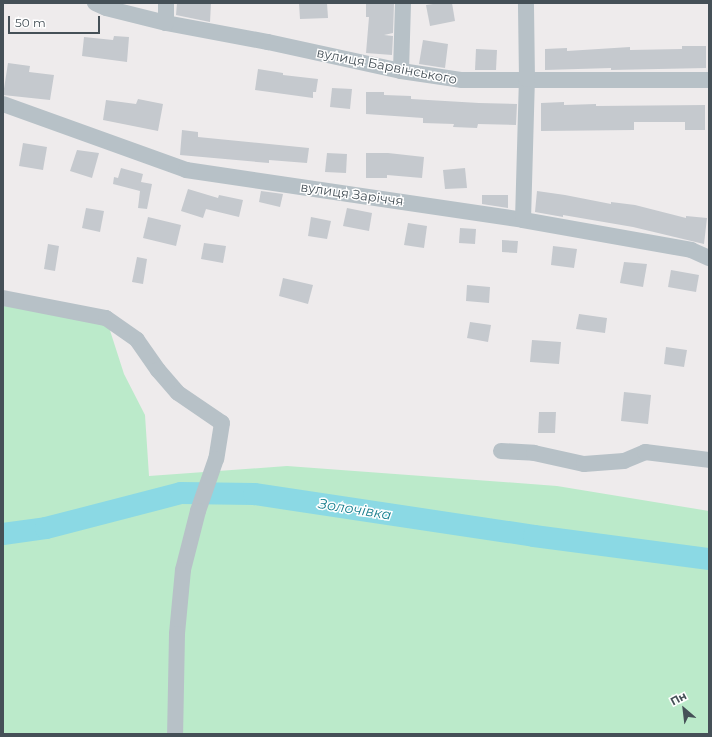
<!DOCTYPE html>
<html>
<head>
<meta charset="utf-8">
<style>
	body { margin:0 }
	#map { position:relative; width:712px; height:737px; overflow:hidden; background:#eeebec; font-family:Montserrat,sans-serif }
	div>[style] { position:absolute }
	.green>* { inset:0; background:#bbeaca }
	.river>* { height:22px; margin:-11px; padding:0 11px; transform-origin:11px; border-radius:11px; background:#8bd9e4 }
	.building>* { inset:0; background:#c5c9ce }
	.minor>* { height:16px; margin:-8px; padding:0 8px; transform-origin:8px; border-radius:8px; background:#b7c1c7 }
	span { translate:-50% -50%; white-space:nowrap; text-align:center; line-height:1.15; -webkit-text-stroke:3px #fff; paint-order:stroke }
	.street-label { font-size:13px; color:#455057 }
	.water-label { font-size:14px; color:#157d8c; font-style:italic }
	.frame { position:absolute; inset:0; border:4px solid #455057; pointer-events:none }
	.north { position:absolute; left:664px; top:689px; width:40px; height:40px; -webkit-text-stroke:3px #fff; paint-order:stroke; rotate:332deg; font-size:11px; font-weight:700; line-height:16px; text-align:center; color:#455057 }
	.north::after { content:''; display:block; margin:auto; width:14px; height:18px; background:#455057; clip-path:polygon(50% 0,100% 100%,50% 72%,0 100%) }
	.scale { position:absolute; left:8px; top:16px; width:92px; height:18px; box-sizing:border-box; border:2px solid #455057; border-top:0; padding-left:5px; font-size:12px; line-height:14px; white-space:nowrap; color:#455057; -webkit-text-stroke:3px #fff; paint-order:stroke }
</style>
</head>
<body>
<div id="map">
	<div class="green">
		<div style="clip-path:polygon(3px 298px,106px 318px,124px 374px,145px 415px,149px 476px,287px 466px,557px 486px,709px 511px,709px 734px,3px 734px)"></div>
	</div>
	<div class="river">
		<div style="left:3px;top:534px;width:43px;rotate:-7.9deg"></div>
		<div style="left:46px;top:528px;width:139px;rotate:-14.5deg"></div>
		<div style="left:181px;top:493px;width:73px;rotate:0.8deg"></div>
		<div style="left:254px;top:494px;width:283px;rotate:8.5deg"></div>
		<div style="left:534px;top:536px;width:177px;rotate:7.5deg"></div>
	</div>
	<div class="building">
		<div style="clip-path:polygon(177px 3px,211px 3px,210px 22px,176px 15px)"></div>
		<div style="clip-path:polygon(299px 3px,327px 3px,328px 18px,300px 19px)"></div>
		<div style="clip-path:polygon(366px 3px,394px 3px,393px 33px,384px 35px,393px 36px,392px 55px,366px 53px,369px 17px,366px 17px)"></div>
		<div style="clip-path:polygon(440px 3px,452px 3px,455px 21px,430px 26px,426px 5px)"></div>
		<div style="clip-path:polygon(114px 36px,129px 37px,127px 62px,82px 56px,84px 37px,113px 40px)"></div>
		<div style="clip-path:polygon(423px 40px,448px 44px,445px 68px,419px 64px)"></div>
		<div style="clip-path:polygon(682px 46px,706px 46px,706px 68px,611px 70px,611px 68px,545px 70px,545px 49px,567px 48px,567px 51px,630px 47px,630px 50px,682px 49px)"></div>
		<div style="clip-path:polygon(476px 49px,497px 50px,496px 70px,475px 70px)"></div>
		<div style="clip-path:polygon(8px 63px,30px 66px,29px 72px,54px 75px,50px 100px,3px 95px)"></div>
		<div style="clip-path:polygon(258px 69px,283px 73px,283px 75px,318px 79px,316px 92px,313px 92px,313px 98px,255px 90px)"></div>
		<div style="clip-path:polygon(332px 88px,352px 89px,350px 109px,330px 107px)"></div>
		<div style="clip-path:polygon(366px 92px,384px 92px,384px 95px,411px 96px,411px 99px,479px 103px,517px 104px,516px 125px,478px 124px,477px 128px,453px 127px,454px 124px,423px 123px,423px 118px,366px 114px)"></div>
		<div style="clip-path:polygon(138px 99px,163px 104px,158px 131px,103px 120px,106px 100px,136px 104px)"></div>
		<div style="clip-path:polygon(564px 102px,564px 105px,596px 104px,596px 106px,705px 105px,705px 130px,685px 130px,685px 122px,634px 122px,634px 130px,541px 131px,541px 103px)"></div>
		<div style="clip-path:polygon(182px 130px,198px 132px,198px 137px,309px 148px,307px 163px,269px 160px,269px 163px,180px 155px)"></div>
		<div style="clip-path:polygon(23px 143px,47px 147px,43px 170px,19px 166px)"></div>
		<div style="clip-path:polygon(77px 150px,99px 153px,92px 178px,70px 171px)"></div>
		<div style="clip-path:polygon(327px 153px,347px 154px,346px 173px,325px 172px)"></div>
		<div style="clip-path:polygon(366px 153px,388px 153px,424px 157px,422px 178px,387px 175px,387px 178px,366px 178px)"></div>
		<div style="clip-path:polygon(121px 168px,143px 174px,141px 182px,152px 184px,147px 209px,138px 208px,140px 191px,113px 184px,114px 177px,118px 178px)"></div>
		<div style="clip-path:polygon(465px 168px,467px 188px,445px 189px,443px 170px)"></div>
		<div style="clip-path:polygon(188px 189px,218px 198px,219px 195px,243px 200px,239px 217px,206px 209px,203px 218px,181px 211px)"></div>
		<div style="clip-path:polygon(261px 191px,283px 194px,280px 207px,259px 202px)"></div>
		<div style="clip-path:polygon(537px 191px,565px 195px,611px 204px,611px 202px,635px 205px,686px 218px,686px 216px,707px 218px,704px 244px,633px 227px,563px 215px,563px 217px,535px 212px)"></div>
		<div style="clip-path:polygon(482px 195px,508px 195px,508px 208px,482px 204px)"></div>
		<div style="clip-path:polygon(86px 208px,104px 211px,100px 232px,82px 228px)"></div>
		<div style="clip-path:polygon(347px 208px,372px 213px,369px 231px,343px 226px)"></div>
		<div style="clip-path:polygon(148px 217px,181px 225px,176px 246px,143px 238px)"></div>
		<div style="clip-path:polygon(311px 217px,331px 221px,327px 239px,308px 236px)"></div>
		<div style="clip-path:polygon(408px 223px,427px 226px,424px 248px,404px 245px)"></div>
		<div style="clip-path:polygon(460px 228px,476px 229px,475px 244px,459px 243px)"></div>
		<div style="clip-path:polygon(502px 240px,518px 241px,517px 253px,502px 252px)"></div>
		<div style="clip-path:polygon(204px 243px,226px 246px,223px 263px,201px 259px)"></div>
		<div style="clip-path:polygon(48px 244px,59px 246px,55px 271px,44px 269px)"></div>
		<div style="clip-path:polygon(553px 246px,577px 249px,574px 268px,551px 265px)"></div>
		<div style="clip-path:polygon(137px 257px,147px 259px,143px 284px,132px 282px)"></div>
		<div style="clip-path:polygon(624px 262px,647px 264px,643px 287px,620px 283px)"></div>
		<div style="clip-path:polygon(671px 270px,699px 275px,696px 292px,668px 287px)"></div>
		<div style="clip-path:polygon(283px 278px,313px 285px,308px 304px,279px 296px)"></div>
		<div style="clip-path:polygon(467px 285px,490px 287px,489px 303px,466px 301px)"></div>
		<div style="clip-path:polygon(579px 314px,607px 318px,605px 333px,576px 329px)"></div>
		<div style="clip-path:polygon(470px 322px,491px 325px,488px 342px,467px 338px)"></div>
		<div style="clip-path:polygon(532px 340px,561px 342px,559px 364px,530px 362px)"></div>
		<div style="clip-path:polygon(666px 347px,687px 350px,684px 367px,664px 364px)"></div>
		<div style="clip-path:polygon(624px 392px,651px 395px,648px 424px,621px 421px)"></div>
		<div style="clip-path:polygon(539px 412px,556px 412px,555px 433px,538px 433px)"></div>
	</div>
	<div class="minor">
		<div style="left:95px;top:3px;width:12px;rotate:24deg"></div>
		<div style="left:106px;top:8px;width:62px;rotate:14deg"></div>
		<div style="left:166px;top:23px;width:104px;rotate:10.6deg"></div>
		<div style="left:268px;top:42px;width:136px;rotate:12.3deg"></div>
		<div style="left:401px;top:71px;width:62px;rotate:8.4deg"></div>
		<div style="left:462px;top:80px;width:247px"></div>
		<div style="left:166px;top:23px;width:20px;rotate:-90deg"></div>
		<div style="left:401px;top:71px;width:68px;rotate:-88.3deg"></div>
		<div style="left:3px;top:104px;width:195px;rotate:19.8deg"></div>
		<div style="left:186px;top:170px;width:341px;rotate:8.4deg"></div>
		<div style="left:523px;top:220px;width:171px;rotate:10.1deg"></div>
		<div style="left:691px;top:250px;width:20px;rotate:24deg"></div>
		<div style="left:523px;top:220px;width:141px;rotate:-88.4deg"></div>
		<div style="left:527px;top:79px;width:76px;rotate:-90.8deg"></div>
		<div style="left:3px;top:298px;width:105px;rotate:11deg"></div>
		<div style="left:106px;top:318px;width:38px;rotate:35deg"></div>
		<div style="left:137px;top:340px;width:37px;rotate:55deg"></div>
		<div style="left:158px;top:370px;width:30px;rotate:49deg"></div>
		<div style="left:178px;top:393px;width:53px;rotate:34.3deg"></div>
		<div style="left:222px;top:423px;width:36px;rotate:99deg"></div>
		<div style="left:216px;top:459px;width:55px;rotate:109.1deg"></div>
		<div style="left:198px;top:511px;width:61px;rotate:104.3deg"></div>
		<div style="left:183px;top:570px;width:64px;rotate:95.4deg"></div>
		<div style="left:177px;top:634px;width:100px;rotate:91.1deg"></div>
		<div style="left:501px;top:451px;width:33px;rotate:3deg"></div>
		<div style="left:534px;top:453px;width:51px;rotate:12.4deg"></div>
		<div style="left:584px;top:464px;width:40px;rotate:-4.3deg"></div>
		<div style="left:624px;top:461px;width:23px;rotate:-23deg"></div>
		<div style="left:645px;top:452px;width:64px;rotate:7.1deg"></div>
	</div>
	<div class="street-label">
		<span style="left:387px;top:66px;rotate:11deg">вулиця Барвінського</span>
		<span style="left:352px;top:194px;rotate:8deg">вулиця Заріччя</span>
	</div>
	<div class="water-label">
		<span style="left:355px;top:509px;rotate:9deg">Золочівка</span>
	</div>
	<div class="frame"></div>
	<div class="north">Пн</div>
	<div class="scale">50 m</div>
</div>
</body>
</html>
